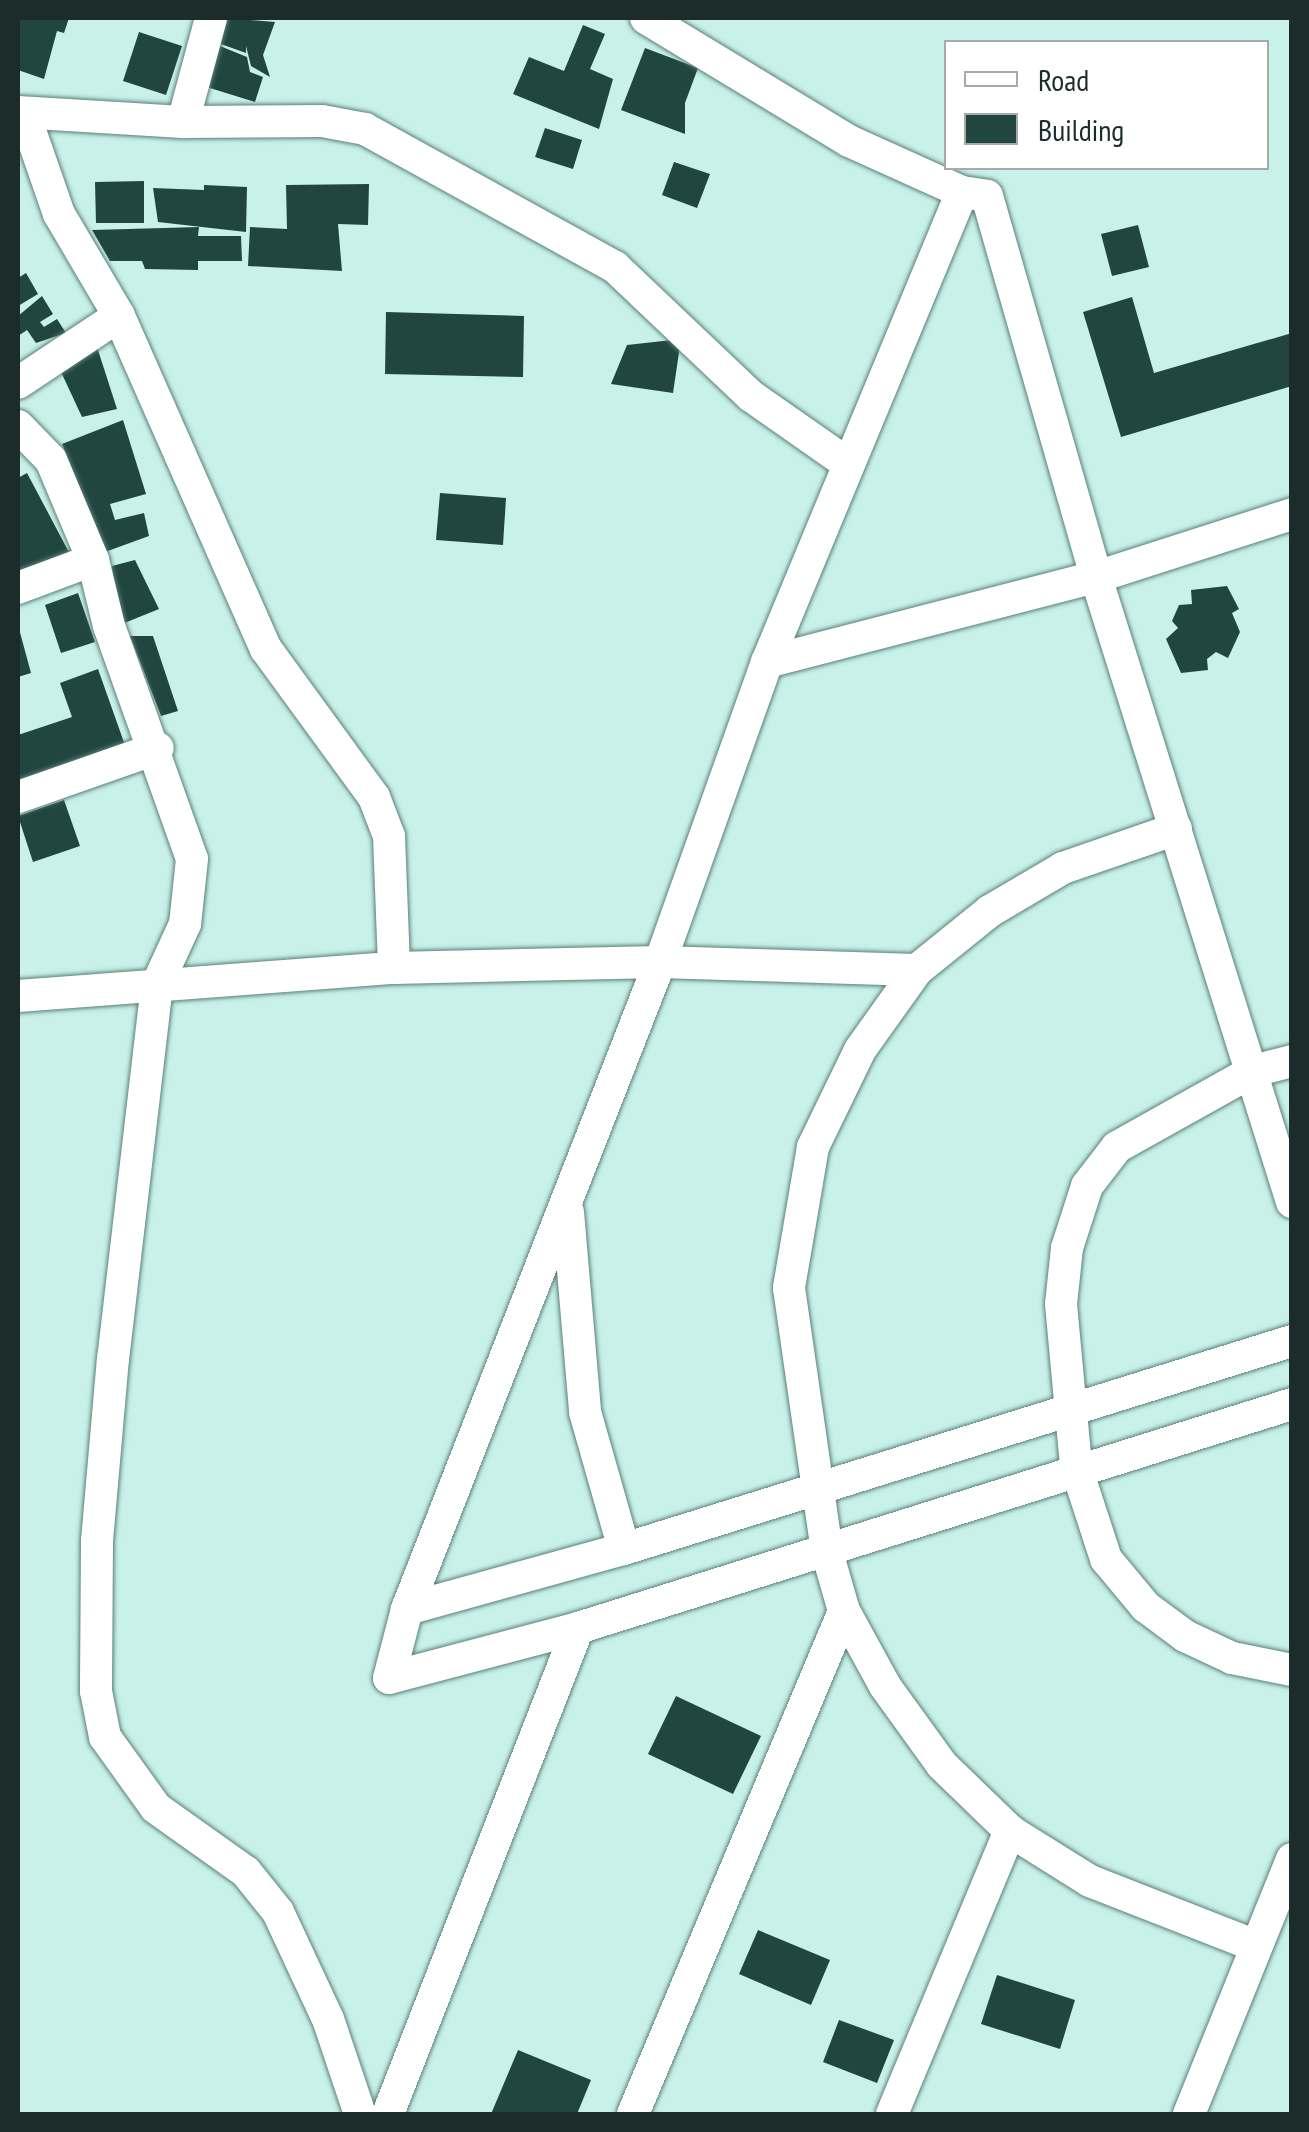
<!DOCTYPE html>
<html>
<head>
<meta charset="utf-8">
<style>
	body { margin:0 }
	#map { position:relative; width:1309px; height:2132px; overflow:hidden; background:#c8f1e9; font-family:"PT Sans Narrow",sans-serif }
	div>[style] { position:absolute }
	.building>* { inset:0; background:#214640 }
	.roads { filter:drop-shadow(0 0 2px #5a8079) drop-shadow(0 0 2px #5a8079) }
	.street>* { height:32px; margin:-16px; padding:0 16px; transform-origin:16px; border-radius:16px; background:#fff }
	span { translate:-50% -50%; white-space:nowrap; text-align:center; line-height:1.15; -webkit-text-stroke:10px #fff; paint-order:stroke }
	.frame { position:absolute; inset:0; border:20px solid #1c2c2a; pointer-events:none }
	.legend { position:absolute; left:944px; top:40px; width:325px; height:130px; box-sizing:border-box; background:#fff; border:2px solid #a4abaa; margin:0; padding:12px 18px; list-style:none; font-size:30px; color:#1c2c2a }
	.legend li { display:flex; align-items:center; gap:20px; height:50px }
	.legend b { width:50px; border:2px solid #a4abaa }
</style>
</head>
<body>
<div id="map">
	<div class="building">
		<div style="clip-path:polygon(18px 18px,69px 18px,64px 33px,57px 31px,44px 79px,18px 70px)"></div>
		<div style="clip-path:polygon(227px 18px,275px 22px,263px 55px,270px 77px,251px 66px,246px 46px,246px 53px,218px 43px)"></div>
		<div style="clip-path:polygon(583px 25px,605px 34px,590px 69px,613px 79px,599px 129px,513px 94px,529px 57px,564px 71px)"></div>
		<div style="clip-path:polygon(139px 32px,182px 46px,166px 95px,123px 81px)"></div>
		<div style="clip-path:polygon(220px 46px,247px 57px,250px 72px,263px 77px,255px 102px,197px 84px)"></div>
		<div style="clip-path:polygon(645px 48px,698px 68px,685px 103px,685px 134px,621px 110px)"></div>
		<div style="clip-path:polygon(545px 128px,582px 140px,573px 169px,535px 157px)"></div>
		<div style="clip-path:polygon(674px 162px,710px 174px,697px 208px,662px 195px)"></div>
		<div style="clip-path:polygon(144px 181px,144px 223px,96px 223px,95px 182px)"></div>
		<div style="clip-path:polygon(369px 184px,368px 225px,338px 224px,342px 271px,248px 266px,250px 227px,287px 229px,286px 185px)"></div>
		<div style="clip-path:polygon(204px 185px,247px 187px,246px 232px,158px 222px,153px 188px,204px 190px)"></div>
		<div style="clip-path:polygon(1138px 225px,1149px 267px,1112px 276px,1101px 234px)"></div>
		<div style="clip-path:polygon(199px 227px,198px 236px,241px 236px,242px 261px,198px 261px,198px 270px,145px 269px,142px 261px,110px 261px,92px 230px)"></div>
		<div style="clip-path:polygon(26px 273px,38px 294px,18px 306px,18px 278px)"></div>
		<div style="clip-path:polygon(42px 296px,53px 314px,40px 322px,44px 327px,57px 319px,66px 333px,36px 343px,27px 330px,18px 336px,18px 316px)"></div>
		<div style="clip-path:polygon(1132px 297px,1154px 373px,1292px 333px,1292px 386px,1121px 437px,1083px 312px)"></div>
		<div style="clip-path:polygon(386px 312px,524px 316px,523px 377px,385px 374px)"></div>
		<div style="clip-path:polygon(681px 339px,673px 393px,611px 384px,627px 345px)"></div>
		<div style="clip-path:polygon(97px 347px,117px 409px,82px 417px,55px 359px)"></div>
		<div style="clip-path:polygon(123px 420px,146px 494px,110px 504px,115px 520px,144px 513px,149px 536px,105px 552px,62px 444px)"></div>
		<div style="clip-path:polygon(27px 473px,71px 556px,18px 573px,18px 478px)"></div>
		<div style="clip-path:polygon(440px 493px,506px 498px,503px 545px,436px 540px)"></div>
		<div style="clip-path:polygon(135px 560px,159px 609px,117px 626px,112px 566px)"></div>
		<div style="clip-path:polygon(1227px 586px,1239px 609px,1232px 613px,1240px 632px,1228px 658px,1216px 652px,1207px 659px,1208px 670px,1181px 673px,1166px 639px,1178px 628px,1172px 621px,1179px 605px,1192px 604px,1191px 590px)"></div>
		<div style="clip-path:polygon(78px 593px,95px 642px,61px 653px,45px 605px)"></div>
		<div style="clip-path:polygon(18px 625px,31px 673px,18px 677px)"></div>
		<div style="clip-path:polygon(130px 636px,153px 636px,178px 711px,161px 716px)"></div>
		<div style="clip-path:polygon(98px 669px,126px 748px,18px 782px,18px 735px,72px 717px,60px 683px)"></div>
		<div style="clip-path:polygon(64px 800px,80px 846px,33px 862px,18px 816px)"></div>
		<div style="clip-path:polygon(676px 1696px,761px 1736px,733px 1794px,648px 1754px)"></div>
		<div style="clip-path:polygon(758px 1930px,830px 1960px,811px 2005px,739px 1974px)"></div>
		<div style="clip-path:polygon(997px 1975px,1075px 2000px,1060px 2049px,981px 2024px)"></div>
		<div style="clip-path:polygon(839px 2020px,894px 2040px,877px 2083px,823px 2062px)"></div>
		<div style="clip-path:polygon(518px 2050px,591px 2080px,577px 2114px,491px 2114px)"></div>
	</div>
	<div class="roads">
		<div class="street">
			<div style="left:646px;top:18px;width:237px;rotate:31.2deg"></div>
			<div style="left:849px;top:141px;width:124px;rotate:24.3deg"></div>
			<div style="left:962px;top:192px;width:25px;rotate:9deg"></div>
			<div style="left:987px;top:196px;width:396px;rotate:74deg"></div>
			<div style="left:1096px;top:577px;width:655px;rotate:72.59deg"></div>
			<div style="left:18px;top:112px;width:165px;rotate:3.5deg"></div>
			<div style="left:183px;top:122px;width:139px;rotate:-0.4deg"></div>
			<div style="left:322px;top:121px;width:44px;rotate:10.5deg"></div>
			<div style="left:365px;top:129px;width:286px;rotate:28.9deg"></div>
			<div style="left:615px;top:267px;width:187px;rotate:43.5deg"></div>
			<div style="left:751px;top:396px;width:118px;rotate:35deg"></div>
			<div style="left:25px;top:116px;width:104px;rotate:70.9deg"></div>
			<div style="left:59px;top:214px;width:118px;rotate:59.5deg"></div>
			<div style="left:183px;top:122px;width:108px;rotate:-74.9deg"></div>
			<div style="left:962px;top:192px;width:509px;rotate:112.53deg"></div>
			<div style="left:767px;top:662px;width:319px;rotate:109.6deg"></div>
			<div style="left:660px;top:962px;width:695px;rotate:111.36deg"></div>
			<div style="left:407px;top:1609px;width:71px;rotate:104.6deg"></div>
			<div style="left:389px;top:1678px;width:196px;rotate:-14.8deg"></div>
			<div style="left:578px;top:1628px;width:748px;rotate:-17.42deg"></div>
			<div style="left:18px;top:383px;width:121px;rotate:-33.6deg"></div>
			<div style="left:119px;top:316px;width:364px;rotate:66.2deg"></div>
			<div style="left:266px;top:649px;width:183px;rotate:53.9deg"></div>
			<div style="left:374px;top:797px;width:42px;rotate:69deg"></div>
			<div style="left:389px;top:836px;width:132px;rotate:87.8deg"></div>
			<div style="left:18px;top:426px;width:47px;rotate:45.9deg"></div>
			<div style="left:51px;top:460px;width:108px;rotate:67.2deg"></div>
			<div style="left:93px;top:560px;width:68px;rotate:76.4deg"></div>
			<div style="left:109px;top:626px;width:247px;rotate:70.4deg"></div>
			<div style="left:192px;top:859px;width:65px;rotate:96.1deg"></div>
			<div style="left:185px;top:924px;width:67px;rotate:114.7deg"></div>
			<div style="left:157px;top:985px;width:376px;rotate:96.7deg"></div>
			<div style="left:113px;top:1358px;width:184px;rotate:95deg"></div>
			<div style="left:97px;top:1541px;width:150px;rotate:90.4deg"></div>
			<div style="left:96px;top:1691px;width:47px;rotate:78.9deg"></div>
			<div style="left:105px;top:1737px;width:87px;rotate:54.3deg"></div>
			<div style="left:156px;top:1808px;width:110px;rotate:35.4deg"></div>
			<div style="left:246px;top:1872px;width:51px;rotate:51.3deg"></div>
			<div style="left:278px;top:1912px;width:118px;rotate:65deg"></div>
			<div style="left:328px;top:2019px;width:100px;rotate:71.4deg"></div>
			<div style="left:18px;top:588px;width:80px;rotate:-20.5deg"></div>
			<div style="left:767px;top:662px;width:340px;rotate:-14.5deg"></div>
			<div style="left:1096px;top:577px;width:206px;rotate:-17.8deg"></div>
			<div style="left:18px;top:797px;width:148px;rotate:-19.3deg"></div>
			<div style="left:1176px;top:829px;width:120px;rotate:161deg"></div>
			<div style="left:1063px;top:868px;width:85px;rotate:149.5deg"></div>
			<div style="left:990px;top:911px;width:94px;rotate:141.1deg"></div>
			<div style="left:917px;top:970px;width:98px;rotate:125.5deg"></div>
			<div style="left:860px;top:1050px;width:108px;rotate:115.9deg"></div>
			<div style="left:813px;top:1147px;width:143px;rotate:99.7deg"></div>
			<div style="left:789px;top:1288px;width:267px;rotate:81.8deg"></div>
			<div style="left:827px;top:1552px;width:61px;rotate:73.9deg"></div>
			<div style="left:844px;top:1611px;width:85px;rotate:61.3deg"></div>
			<div style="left:885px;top:1686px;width:97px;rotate:54.2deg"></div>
			<div style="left:942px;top:1765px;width:95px;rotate:44.1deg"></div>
			<div style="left:1010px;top:1831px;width:94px;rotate:32deg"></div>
			<div style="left:1090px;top:1881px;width:178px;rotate:21.4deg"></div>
			<div style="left:18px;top:996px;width:377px;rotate:-4.3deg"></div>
			<div style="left:394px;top:968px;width:266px;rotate:-1.3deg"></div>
			<div style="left:660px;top:962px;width:257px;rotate:1.8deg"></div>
			<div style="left:1292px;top:1061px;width:40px;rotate:165.6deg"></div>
			<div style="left:1253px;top:1071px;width:156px;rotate:150.8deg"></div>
			<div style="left:1117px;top:1147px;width:49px;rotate:127.6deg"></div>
			<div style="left:1087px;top:1186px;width:65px;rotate:107.9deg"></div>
			<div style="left:1067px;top:1248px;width:56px;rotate:96.1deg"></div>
			<div style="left:1061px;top:1304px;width:164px;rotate:84.7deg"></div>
			<div style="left:1076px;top:1467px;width:97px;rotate:71.9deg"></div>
			<div style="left:1106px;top:1559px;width:62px;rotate:50.2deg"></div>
			<div style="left:1146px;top:1607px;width:49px;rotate:36.6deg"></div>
			<div style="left:1185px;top:1636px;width:52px;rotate:25.1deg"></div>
			<div style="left:1232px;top:1658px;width:61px;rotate:11.3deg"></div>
			<div style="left:568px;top:1212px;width:201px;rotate:85.1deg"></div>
			<div style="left:585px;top:1412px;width:142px;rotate:74.1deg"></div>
			<div style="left:407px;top:1609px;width:225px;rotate:-15.5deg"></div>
			<div style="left:624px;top:1549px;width:700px;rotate:-17.3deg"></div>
			<div style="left:388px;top:2114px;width:522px;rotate:-68.65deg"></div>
			<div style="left:633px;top:2114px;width:545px;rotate:-67.24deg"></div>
			<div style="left:892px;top:2114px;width:307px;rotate:-67.4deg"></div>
			<div style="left:1189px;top:2114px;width:275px;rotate:-68deg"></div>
		</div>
	</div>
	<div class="frame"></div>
	<ul class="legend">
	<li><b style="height:12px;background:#fff"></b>Road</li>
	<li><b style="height:28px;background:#214640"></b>Building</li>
	</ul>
</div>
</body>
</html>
